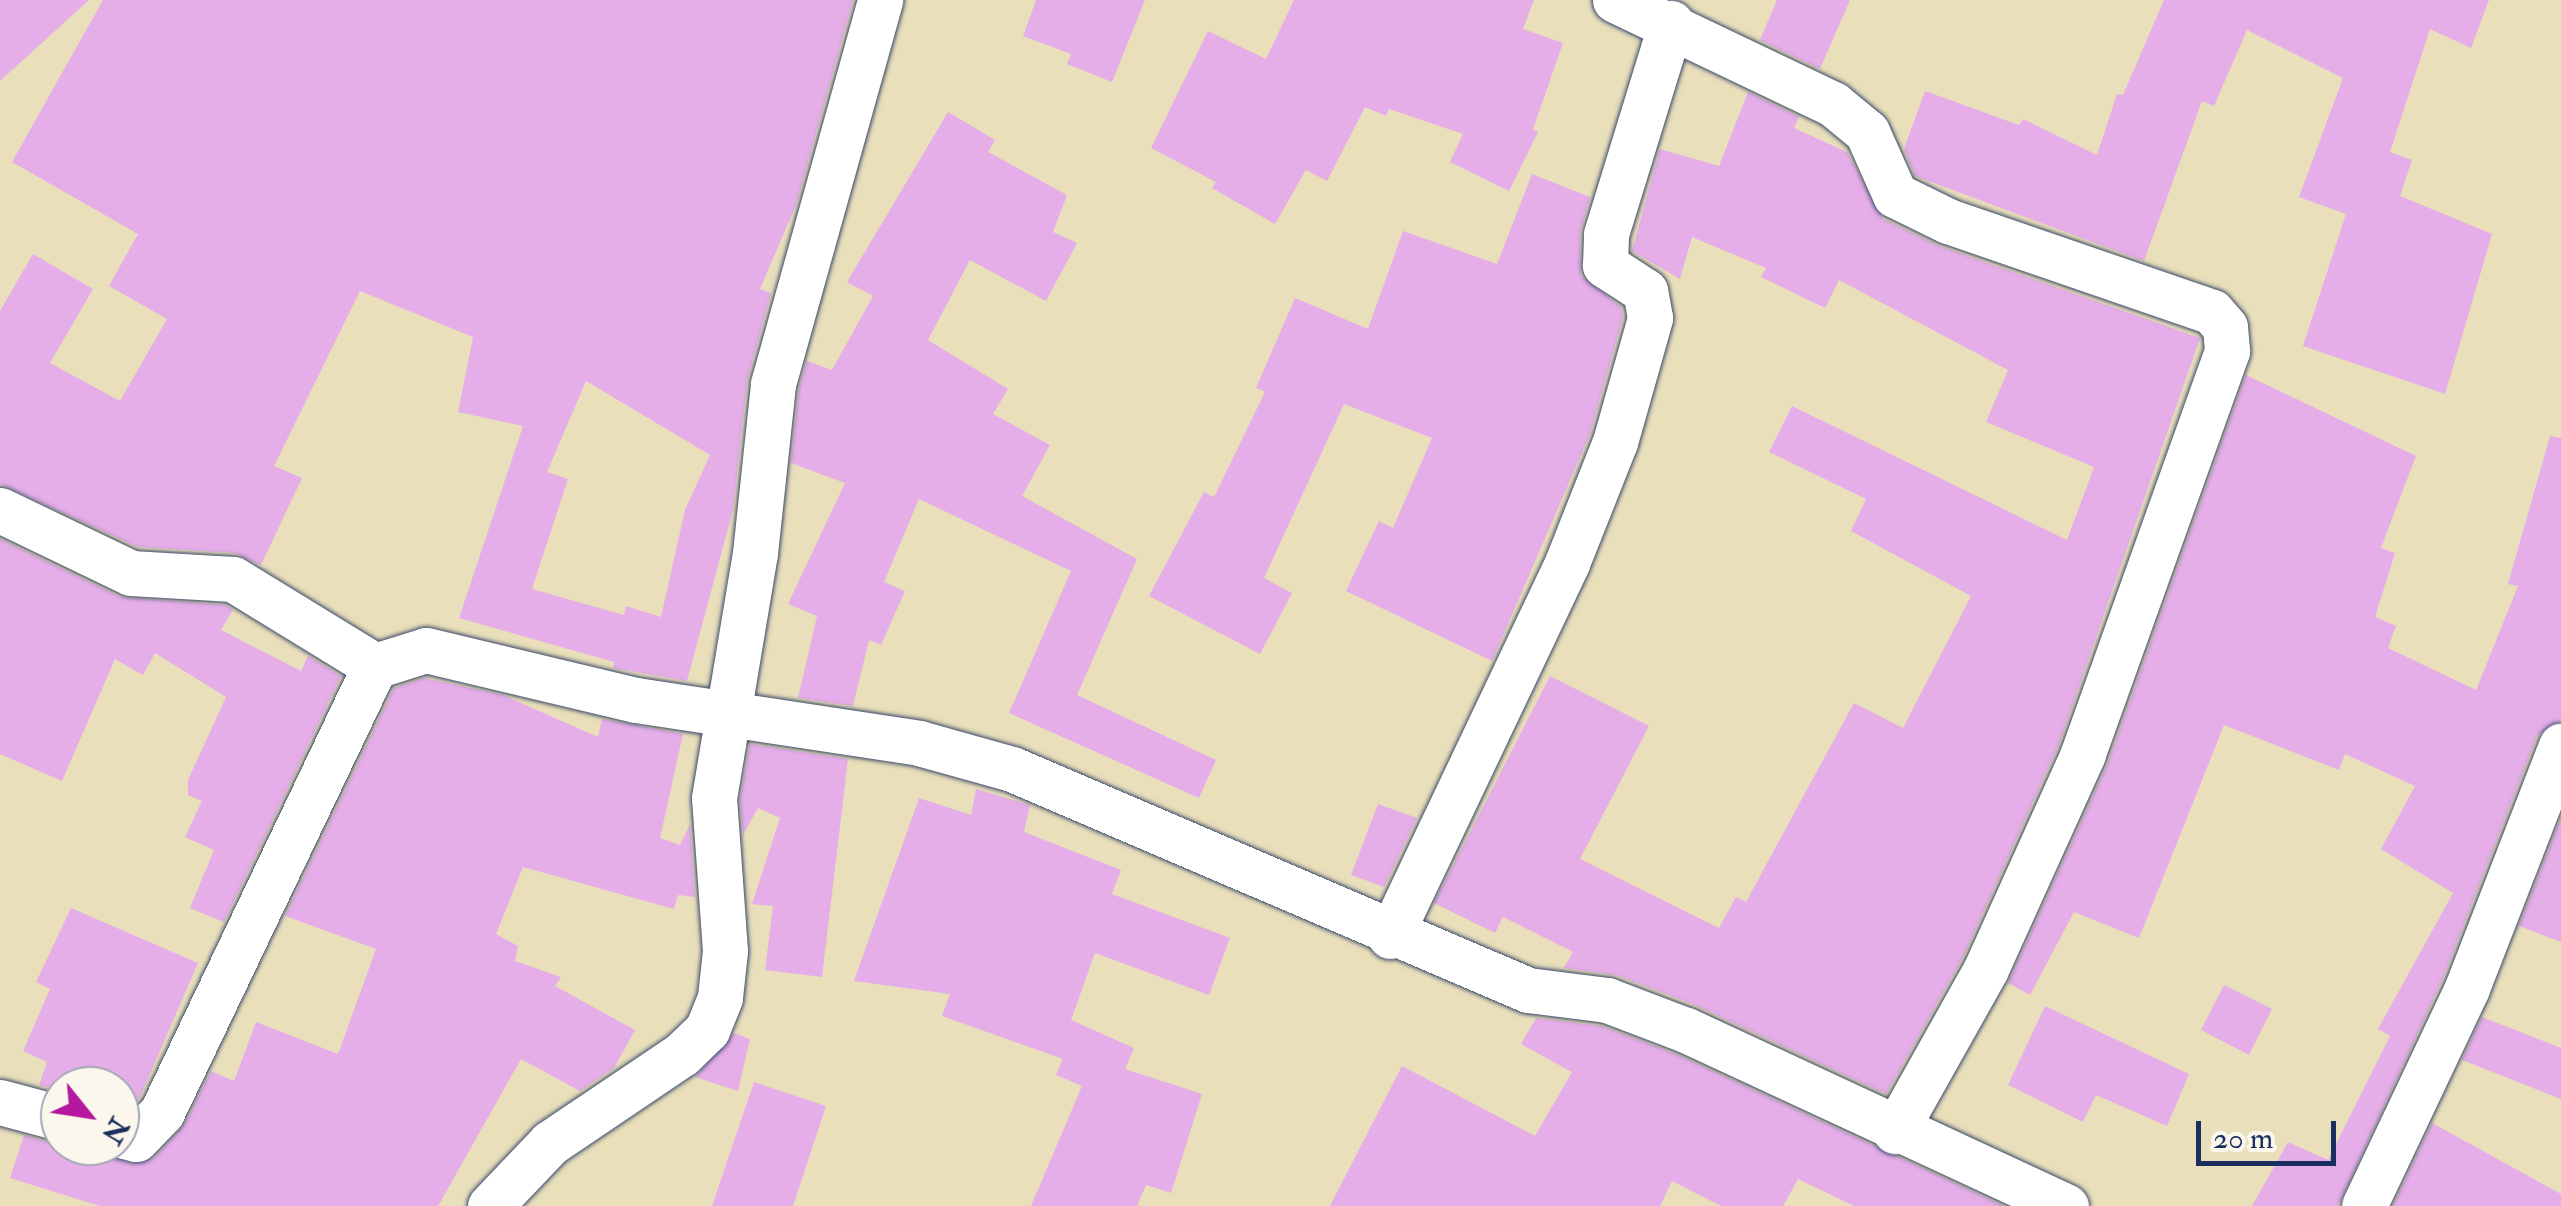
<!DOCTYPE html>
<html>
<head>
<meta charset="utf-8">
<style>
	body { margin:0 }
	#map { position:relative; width:2561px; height:1206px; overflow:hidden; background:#e9dfba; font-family:"IM FELL Double Pica",serif }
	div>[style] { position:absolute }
	.building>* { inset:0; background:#e5aee8 }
	.roads { filter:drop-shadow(0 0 2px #3a496c) drop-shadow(0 0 2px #3a496c) }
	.minor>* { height:45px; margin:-22.5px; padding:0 22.5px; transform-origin:22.5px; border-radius:22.5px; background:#fff }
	span { translate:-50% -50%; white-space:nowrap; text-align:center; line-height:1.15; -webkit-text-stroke:8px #fbf7ec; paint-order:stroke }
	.north { position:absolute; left:40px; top:1066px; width:100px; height:100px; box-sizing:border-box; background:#fbf7ec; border:2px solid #a1a7b3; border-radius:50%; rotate:120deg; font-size:28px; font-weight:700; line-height:40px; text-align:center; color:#1b2f5e }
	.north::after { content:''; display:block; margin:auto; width:35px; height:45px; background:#b5179e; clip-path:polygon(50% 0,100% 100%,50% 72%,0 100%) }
	.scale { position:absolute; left:2196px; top:1121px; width:140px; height:45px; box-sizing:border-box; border:5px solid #1b2f5e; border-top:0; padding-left:12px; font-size:30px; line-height:35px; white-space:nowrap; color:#1b2f5e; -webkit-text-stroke:8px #fbf7ec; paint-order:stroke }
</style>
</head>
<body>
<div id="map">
	<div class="building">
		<div style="clip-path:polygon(0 0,89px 0,0 81px)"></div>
		<div style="clip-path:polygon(evenodd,103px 0,853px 0,796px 205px,760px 289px,771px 293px,747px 381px,733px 510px,687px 681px,613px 668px,614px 662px,459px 618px,523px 426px,458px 412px,473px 337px,360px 291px,274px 466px,302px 478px,261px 565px,235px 553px,138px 547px,0 484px,0 311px,33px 254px,93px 289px,50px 363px,120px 401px,167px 319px,109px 286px,138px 234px,12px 162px,103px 0,586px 381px,710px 455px,685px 510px,661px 617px,626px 606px,624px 615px,532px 589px,568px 479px,547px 472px,586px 381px)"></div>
		<div style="clip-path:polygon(1036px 0,1145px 0,1112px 82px,1067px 64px,1071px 54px,1023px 36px)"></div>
		<div style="clip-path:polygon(1294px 0,1534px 0,1523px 29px,1563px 43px,1533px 129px,1538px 132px,1509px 191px,1450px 162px,1463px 134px,1389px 109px,1386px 116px,1365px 107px,1327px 181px,1306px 170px,1275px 224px,1212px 188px,1216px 182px,1151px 148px,1208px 31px,1266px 59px)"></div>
		<div style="clip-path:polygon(1777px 0,1850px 0,1820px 69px,1760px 40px)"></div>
		<div style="clip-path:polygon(2164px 0,2489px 0,2471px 48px,2430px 29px,2390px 152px,2412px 160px,2400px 196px,2492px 234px,2445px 394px,2303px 346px,2346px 214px,2299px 197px,2343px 78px,2247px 30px,2214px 106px,2202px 101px,2144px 261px,1915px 176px,1904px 149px,1925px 91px,2019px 125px,2023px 119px,2097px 155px,2117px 94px,2123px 95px)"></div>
		<div style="clip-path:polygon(1748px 92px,1799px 117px,1794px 128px,1847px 152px,1883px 219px,1939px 246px,2200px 338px,2059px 744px,1963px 957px,1886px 1094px,1695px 1005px,1616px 975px,1564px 968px,1573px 952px,1503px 917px,1495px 933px,1434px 903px,1550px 676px,1649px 726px,1580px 859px,1719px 928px,1736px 897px,1746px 902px,1854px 703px,1903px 728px,1971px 596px,1851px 531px,1866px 499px,1769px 452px,1792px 406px,2067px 540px,2094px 467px,1986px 422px,2008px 370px,1839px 280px,1825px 308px,1761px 277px,1766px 268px,1692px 237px,1680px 279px,1632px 251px,1660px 149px,1719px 166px)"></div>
		<div style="clip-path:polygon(948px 112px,995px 140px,988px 152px,1067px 195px,1053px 232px,1077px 243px,1046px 301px,970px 260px,928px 340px,1008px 389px,993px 414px,1050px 445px,1022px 496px,1137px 559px,1077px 695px,1216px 760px,1199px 798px,1009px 713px,1071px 571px,919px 499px,884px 582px,905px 591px,881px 645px,869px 640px,853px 706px,798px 698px,817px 616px,788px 604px,845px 483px,791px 463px,799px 389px,807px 361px,832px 370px,873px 296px,847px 282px)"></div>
		<div style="clip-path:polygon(1532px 174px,1590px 197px,1580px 233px,1581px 276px,1621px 307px,1623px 317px,1590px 434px,1492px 661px,1346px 591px,1379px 521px,1393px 528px,1432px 438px,1344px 404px,1264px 578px,1292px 593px,1260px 654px,1149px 596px,1204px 492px,1214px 497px,1265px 392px,1256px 388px,1295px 298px,1368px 329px,1403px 231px,1497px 264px)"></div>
		<div style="clip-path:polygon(2246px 375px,2416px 456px,2381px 548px,2395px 553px,2375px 617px,2396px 626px,2388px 648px,2476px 690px,2518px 586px,2508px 584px,2550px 436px,2561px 438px,2561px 720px,2537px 736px,2443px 978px,2338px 1206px,2252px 1206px,2288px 1142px,2328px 1160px,2390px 1036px,2378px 1029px,2453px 893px,2381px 849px,2415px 786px,2345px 754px,2339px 770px,2224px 725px,2139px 938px,2074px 912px,2030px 995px,2008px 983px,2108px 763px)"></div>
		<div style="clip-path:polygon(0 539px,120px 597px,225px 605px,233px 610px,221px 630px,301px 671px,308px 656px,341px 676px,224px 922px,190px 908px,214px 850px,185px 837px,202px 801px,188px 795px,188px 780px,226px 697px,155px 653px,143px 675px,115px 659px,62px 781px,0 754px)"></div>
		<div style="clip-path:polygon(424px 678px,503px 695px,598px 737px,602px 719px,683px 734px,660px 838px,680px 845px,690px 824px,695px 897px,678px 895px,674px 909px,523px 867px,496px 934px,518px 946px,515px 961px,561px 977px,555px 986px,635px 1030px,614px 1068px,580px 1091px,521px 1059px,438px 1206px,100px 1206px,10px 1178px,24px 1135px,60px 1146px,97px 1146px,130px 1164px,154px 1158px,185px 1124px,211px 1071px,234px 1081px,256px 1022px,338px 1054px,376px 949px,285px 916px,394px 688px)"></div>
		<div style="clip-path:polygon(750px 744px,848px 759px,822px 977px,765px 970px,773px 906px,752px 904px,780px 818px,758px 808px,743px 835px,740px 799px)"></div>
		<div style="clip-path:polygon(976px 789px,1030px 805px,1024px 832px,1121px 870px,1112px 894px,1230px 938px,1209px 995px,1095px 953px,1071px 1020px,1134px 1048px,1125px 1069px,1202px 1094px,1171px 1193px,1146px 1185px,1137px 1206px,1031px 1206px,1082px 1086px,1056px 1075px,1063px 1059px,942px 1016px,950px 994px,854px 981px,919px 798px,971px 815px)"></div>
		<div style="clip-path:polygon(1378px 804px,1417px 818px,1384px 887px,1351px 875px)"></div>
		<div style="clip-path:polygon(2561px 818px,2561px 942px,2519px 926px)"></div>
		<div style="clip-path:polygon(71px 908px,198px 963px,140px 1097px,128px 1110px,120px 1110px,120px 1086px,60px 1091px,39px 1085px,47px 1062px,23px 1051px,50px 989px,36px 982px)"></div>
		<div style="clip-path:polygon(2224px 985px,2272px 1009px,2249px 1055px,2201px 1030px)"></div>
		<div style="clip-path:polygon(2045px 1006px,2189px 1074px,2167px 1126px,2096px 1095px,2083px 1122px,2008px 1085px)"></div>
		<div style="clip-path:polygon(2482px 1017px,2561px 1048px,2561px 1099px,2462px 1060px)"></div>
		<div style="clip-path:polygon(1536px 1018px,1601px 1026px,1676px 1054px,2004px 1206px,1854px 1206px,1798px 1179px,1783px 1206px,1721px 1206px,1672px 1181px,1660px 1206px,1330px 1206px,1402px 1066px,1535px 1136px,1572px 1072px,1521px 1044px)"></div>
		<div style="clip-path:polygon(734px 1033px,750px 1039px,738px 1091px,695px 1077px)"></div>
		<div style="clip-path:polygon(754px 1082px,826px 1106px,793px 1206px,712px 1206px)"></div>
		<div style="clip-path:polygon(2432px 1123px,2561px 1194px,2561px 1206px,2393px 1206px)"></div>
	</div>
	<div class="roads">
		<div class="minor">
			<div style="left:1615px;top:0;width:242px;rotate:25.5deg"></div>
			<div style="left:1833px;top:104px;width:44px;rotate:39.5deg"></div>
			<div style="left:1867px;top:132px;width:69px;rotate:66deg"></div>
			<div style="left:1895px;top:195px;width:59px;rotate:26.1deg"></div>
			<div style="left:1948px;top:221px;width:279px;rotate:19deg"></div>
			<div style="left:2212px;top:312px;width:20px;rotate:49deg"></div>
			<div style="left:2225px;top:327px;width:24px;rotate:85deg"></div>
			<div style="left:2227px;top:351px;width:428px;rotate:109.7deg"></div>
			<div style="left:2083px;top:754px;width:236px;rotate:114.3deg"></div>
			<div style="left:1986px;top:969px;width:186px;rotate:119.3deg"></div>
			<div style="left:0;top:510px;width:145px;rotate:25.7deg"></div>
			<div style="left:131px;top:573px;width:102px;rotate:3.4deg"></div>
			<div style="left:233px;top:579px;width:167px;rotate:31.5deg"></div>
			<div style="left:1390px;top:936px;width:413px;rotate:-64.6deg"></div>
			<div style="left:1567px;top:563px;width:130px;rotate:-68.4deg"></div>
			<div style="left:1615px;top:442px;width:129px;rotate:-74.2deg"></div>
			<div style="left:1650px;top:318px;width:27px;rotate:-100deg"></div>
			<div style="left:1645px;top:291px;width:48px;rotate:-147deg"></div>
			<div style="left:1605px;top:265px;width:31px;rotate:-88deg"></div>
			<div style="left:1606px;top:234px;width:221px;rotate:-72.9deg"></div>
			<div style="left:0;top:1102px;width:62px;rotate:14.9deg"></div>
			<div style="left:120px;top:1135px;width:16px;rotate:14deg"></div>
			<div style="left:136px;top:1139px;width:37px;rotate:-46deg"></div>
			<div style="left:162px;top:1112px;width:494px;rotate:-64.5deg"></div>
			<div style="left:375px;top:666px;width:53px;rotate:-17.4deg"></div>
			<div style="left:426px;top:650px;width:216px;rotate:13.4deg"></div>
			<div style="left:636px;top:700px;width:286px;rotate:8.6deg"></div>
			<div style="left:919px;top:743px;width:97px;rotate:15.6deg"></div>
			<div style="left:1012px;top:769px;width:561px;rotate:23.19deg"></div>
			<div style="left:1528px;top:990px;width:80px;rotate:7.2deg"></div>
			<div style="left:1607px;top:1000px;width:85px;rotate:20.8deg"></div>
			<div style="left:1686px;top:1030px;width:419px;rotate:24.9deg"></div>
			<div style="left:490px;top:1206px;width:87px;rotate:-46.4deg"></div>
			<div style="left:550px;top:1143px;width:159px;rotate:-34deg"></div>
			<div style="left:682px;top:1054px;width:35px;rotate:-44deg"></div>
			<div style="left:707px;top:1030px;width:35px;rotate:-68deg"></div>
			<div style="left:720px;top:997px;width:46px;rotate:-83.8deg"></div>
			<div style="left:725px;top:951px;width:153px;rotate:-94.1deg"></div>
			<div style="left:714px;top:798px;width:248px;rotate:-80.5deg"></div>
			<div style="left:755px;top:553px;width:170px;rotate:-83.9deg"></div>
			<div style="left:773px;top:384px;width:399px;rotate:-74.4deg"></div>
			<div style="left:2364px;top:1206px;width:241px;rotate:-64.7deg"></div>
			<div style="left:2467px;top:988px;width:260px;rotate:-68.8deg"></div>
		</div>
	</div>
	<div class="north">N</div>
	<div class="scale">20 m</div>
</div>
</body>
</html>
